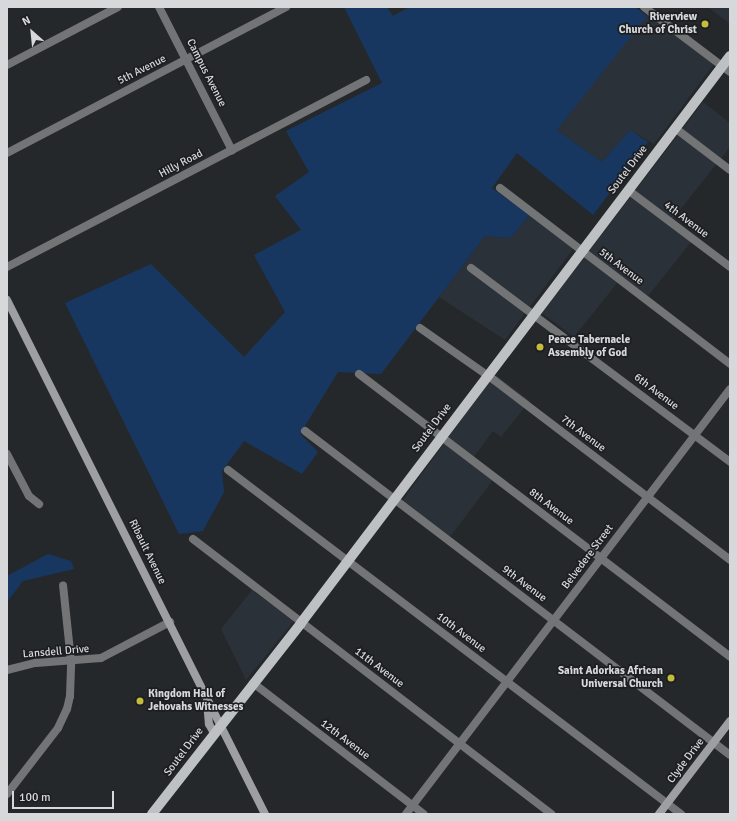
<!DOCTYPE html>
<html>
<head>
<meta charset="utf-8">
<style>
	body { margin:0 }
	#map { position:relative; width:737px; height:821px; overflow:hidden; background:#25282b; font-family:Signika,sans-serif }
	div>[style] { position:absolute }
	.built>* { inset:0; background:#2b3139 }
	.green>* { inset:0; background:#183760 }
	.street>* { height:8px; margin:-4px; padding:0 4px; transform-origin:4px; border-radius:4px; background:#727476 }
	.secondary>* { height:8px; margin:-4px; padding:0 4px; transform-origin:4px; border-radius:4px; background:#9d9fa2 }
	.primary>* { height:10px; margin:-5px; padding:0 5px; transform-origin:5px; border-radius:5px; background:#bec1c4 }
	.dots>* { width:11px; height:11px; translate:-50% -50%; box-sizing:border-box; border:2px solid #1c1e22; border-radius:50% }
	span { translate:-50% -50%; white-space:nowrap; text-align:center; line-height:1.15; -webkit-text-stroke:3.5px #1c1e22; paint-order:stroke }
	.poi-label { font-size:11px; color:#d6d8da; font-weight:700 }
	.right { translate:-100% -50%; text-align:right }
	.left { translate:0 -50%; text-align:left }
	.street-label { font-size:11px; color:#d6d8da }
	.frame { position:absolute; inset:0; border:8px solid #d6d8da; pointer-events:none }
	.north { position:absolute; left:12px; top:12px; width:40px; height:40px; -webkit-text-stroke:3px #1c1e22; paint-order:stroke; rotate:333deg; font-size:11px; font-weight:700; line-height:16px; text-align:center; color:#d6d8da }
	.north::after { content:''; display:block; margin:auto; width:14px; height:18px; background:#d6d8da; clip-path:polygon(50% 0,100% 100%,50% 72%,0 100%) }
	.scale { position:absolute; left:12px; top:791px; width:102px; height:18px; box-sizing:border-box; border:2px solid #d6d8da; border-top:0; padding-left:5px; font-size:12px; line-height:14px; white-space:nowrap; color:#d6d8da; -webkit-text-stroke:3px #1c1e22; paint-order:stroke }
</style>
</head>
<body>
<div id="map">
	<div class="built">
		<div style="clip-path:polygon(708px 7px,730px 7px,730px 24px)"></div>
		<div style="clip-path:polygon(652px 8px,717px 60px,654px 144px,630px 130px,602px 162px,557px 130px)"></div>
		<div style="clip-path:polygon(703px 102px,730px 123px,730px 147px,672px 220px,695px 237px,648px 296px,622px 277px,574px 337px,542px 313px)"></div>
		<div style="clip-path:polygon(529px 215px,573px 249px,505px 340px,439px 297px,485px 236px,511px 238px)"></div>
		<div style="clip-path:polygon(495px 374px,530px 401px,501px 437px,493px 431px,473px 458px,496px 476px,450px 537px,402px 501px)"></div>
		<div style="clip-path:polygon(252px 590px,294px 621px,246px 680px,221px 629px)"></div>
	</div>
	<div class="green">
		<div style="clip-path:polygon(344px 7px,387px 7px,393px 16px,409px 7px,635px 7px,647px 16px,557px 130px,602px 162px,630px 130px,648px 142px,593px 215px,517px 153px,492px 188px,529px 215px,511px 238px,485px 236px,381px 374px,338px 372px,300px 434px,318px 452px,302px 474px,244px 441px,222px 471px,224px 492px,203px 531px,179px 534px,65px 303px,151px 264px,244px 357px,285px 312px,254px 255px,301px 230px,275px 196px,309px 172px,286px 131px,382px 83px)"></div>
		<div style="clip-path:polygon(48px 554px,71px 561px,74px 569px,23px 581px,7px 602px,7px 576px)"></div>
	</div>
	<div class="street">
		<div style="left:159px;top:7px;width:161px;rotate:63deg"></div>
		<div style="left:644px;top:7px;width:108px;rotate:37.1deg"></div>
		<div style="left:7px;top:65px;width:125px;rotate:-27.6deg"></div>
		<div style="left:675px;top:128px;width:69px;rotate:37.4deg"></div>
		<div style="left:7px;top:153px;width:315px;rotate:-27.6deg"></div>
		<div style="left:500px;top:188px;width:290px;rotate:37.4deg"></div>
		<div style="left:628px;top:190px;width:128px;rotate:37deg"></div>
		<div style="left:7px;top:267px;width:405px;rotate:-27.5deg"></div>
		<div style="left:471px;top:268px;width:324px;rotate:36.8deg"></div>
		<div style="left:420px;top:328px;width:90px;rotate:35.1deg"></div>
		<div style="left:494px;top:380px;width:297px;rotate:37.3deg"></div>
		<div style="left:359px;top:374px;width:467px;rotate:37.3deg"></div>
		<div style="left:305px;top:431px;width:534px;rotate:37.32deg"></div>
		<div style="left:7px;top:454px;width:47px;rotate:62.4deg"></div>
		<div style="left:29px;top:496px;width:13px;rotate:39deg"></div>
		<div style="left:228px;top:470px;width:569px;rotate:37.21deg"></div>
		<div style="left:193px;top:539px;width:452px;rotate:37.5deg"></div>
		<div style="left:7px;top:670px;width:30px;rotate:-14deg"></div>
		<div style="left:36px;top:663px;width:65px;rotate:-4.4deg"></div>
		<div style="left:101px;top:658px;width:78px;rotate:-27.6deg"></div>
		<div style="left:253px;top:683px;width:215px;rotate:37.5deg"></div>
		<div style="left:7px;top:794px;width:83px;rotate:-52.3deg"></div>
		<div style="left:58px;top:728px;width:21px;rotate:-65deg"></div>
		<div style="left:67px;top:709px;width:13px;rotate:-77deg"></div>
		<div style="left:70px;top:696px;width:35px;rotate:-88deg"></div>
		<div style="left:71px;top:661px;width:76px;rotate:-96deg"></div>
		<div style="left:406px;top:814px;width:534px;rotate:-52.68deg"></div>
	</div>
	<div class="secondary">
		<div style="left:7px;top:300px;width:575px;rotate:63.35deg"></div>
		<div style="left:207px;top:702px;width:22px;rotate:85deg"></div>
		<div style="left:209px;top:724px;width:10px;rotate:61deg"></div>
		<div style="left:659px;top:814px;width:117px;rotate:-52.6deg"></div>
	</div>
	<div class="primary">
		<div style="left:152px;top:814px;width:242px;rotate:-52deg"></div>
		<div style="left:301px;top:623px;width:711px;rotate:-52.89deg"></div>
	</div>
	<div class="dots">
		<div style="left:705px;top:24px;background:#c4bc3d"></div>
		<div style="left:540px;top:347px;background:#c4bc3d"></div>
		<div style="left:671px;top:678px;background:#c4bc3d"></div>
		<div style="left:140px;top:701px;background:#c4bc3d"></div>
	</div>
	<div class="poi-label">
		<span class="right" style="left:697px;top:24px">Riverview<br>Church of Christ</span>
		<span class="left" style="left:548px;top:347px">Peace Tabernacle<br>Assembly of God</span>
		<span class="right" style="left:663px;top:678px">Saint Adorkas African<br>Universal Church</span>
		<span class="left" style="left:148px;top:701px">Kingdom Hall of<br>Jehovahs Witnesses</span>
	</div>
	<div class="street-label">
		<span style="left:142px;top:70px;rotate:-27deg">5th Avenue</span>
		<span style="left:206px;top:73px;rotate:63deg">Campus Avenue</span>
		<span style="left:181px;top:164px;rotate:-28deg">Hilly Road</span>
		<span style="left:628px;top:170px;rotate:-53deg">Soutel Drive</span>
		<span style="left:686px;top:220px;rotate:37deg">4th Avenue</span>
		<span style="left:621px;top:267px;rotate:37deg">5th Avenue</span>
		<span style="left:656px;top:392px;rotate:37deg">6th Avenue</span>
		<span style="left:432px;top:428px;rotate:-53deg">Soutel Drive</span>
		<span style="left:583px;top:434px;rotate:37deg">7th Avenue</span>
		<span style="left:551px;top:507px;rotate:37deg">8th Avenue</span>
		<span style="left:147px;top:552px;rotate:64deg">Ribault Avenue</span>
		<span style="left:588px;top:557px;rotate:-53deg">Belvedere Street</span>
		<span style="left:524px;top:584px;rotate:37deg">9th Avenue</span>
		<span style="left:461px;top:633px;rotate:37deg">10th Avenue</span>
		<span style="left:56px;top:652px;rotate:-5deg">Lansdell Drive</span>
		<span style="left:379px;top:668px;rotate:37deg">11th Avenue</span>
		<span style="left:345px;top:740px;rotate:37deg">12th Avenue</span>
		<span style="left:184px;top:752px;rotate:-53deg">Soutel Drive</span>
		<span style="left:686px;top:761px;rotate:-53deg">Clyde Drive</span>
	</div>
	<div class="frame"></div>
	<div class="north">N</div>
	<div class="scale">100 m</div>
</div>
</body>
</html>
